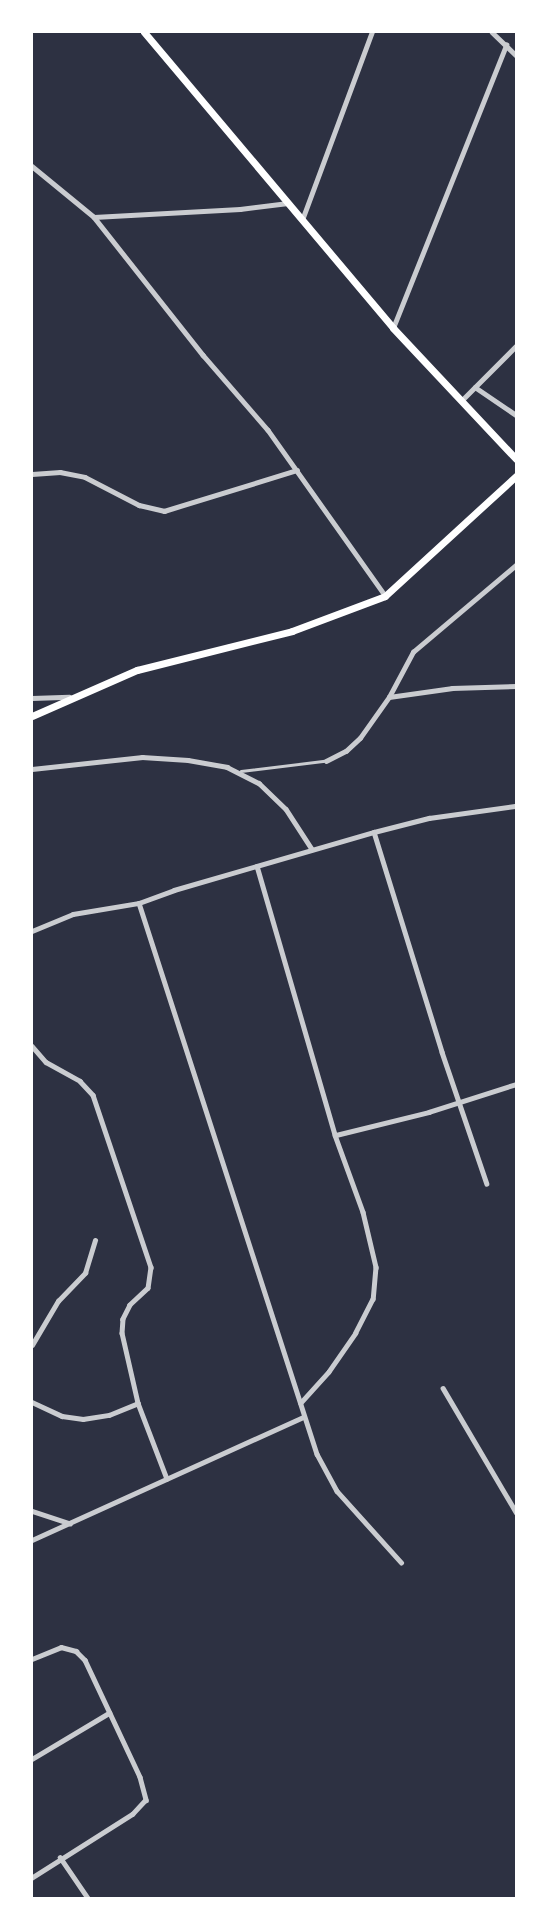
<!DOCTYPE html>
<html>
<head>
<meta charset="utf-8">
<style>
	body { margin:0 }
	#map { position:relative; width:548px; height:1930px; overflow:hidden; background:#2d3142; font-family:"Space Grotesk",sans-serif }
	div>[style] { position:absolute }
	.service>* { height:2.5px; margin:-1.25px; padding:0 1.25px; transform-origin:1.25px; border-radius:1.25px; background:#caccd0 }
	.minor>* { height:4.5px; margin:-2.25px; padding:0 2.25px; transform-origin:2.25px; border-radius:2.25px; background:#caccd0 }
	.secondary>* { height:7px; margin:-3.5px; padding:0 3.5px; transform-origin:3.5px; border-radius:3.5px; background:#fff }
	span { translate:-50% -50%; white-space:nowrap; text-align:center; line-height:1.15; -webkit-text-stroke:5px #fff; paint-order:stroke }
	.frame { position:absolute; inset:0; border:33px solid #fff; pointer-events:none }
</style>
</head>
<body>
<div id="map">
	<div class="service">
		<div style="left:241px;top:771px;width:84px;rotate:-6.9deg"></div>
	</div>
	<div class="minor">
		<div style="left:492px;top:32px;width:33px;rotate:44deg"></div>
		<div style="left:32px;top:166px;width:80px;rotate:39.4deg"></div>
		<div style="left:94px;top:217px;width:176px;rotate:51.7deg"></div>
		<div style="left:203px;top:355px;width:99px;rotate:49.1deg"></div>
		<div style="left:268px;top:430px;width:202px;rotate:54.7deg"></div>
		<div style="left:94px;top:217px;width:146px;rotate:-3.1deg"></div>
		<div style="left:240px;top:209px;width:48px;rotate:-7.1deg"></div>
		<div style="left:302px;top:220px;width:201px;rotate:-69.6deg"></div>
		<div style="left:393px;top:328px;width:305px;rotate:-68.2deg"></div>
		<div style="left:475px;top:387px;width:50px;rotate:34.3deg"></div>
		<div style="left:462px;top:400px;width:76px;rotate:-45deg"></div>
		<div style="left:32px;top:474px;width:28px;rotate:-4deg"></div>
		<div style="left:60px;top:472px;width:25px;rotate:11deg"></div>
		<div style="left:85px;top:477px;width:61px;rotate:27.4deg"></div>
		<div style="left:139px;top:505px;width:26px;rotate:13deg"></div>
		<div style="left:164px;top:511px;width:139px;rotate:-17.1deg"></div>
		<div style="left:389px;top:697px;width:64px;rotate:-8.1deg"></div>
		<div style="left:452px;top:688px;width:64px;rotate:-1.8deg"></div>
		<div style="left:32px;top:698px;width:37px;rotate:-2deg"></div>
		<div style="left:326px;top:761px;width:22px;rotate:-27deg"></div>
		<div style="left:346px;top:751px;width:19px;rotate:-43deg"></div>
		<div style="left:360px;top:738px;width:50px;rotate:-54.7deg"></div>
		<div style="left:389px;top:697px;width:51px;rotate:-61.9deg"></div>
		<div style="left:413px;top:652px;width:135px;rotate:-40.2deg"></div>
		<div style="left:32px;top:769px;width:111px;rotate:-6.2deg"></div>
		<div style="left:142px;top:757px;width:46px;rotate:3.7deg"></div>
		<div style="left:188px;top:760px;width:40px;rotate:10deg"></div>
		<div style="left:227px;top:767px;width:36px;rotate:27deg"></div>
		<div style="left:259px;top:783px;width:37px;rotate:44deg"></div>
		<div style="left:286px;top:809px;width:48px;rotate:57deg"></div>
		<div style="left:374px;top:832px;width:230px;rotate:72.8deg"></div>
		<div style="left:442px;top:1052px;width:139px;rotate:71.2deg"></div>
		<div style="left:257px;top:866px;width:280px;rotate:73.8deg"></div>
		<div style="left:335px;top:1135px;width:82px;rotate:70deg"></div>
		<div style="left:363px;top:1212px;width:57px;rotate:76.7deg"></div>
		<div style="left:376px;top:1267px;width:32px;rotate:95deg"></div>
		<div style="left:373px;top:1299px;width:38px;rotate:117deg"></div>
		<div style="left:356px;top:1333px;width:47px;rotate:124.7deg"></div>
		<div style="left:329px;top:1372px;width:42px;rotate:132.1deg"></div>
		<div style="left:139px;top:903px;width:579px;rotate:72.1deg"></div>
		<div style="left:317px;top:1454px;width:42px;rotate:61.6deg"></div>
		<div style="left:337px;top:1491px;width:96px;rotate:48deg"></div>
		<div style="left:32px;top:931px;width:44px;rotate:-22.5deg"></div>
		<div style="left:73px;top:914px;width:67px;rotate:-9.5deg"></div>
		<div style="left:139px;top:903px;width:37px;rotate:-20deg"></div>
		<div style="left:174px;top:890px;width:208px;rotate:-16.2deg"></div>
		<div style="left:374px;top:832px;width:57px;rotate:-14.3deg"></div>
		<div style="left:429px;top:818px;width:88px;rotate:-7.9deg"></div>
		<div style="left:32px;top:1046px;width:21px;rotate:49deg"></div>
		<div style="left:46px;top:1062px;width:39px;rotate:29deg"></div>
		<div style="left:80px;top:1081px;width:19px;rotate:47deg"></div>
		<div style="left:93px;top:1095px;width:182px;rotate:71.4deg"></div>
		<div style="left:151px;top:1267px;width:21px;rotate:98deg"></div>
		<div style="left:148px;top:1288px;width:25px;rotate:137deg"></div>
		<div style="left:130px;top:1305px;width:16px;rotate:117deg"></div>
		<div style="left:123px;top:1319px;width:14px;rotate:94deg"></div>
		<div style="left:122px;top:1333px;width:72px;rotate:77.1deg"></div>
		<div style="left:138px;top:1403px;width:81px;rotate:69.1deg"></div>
		<div style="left:336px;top:1135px;width:96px;rotate:-13.9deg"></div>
		<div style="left:429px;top:1112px;width:91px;rotate:-17.8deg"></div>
		<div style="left:32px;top:1345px;width:51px;rotate:-59.4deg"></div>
		<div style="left:58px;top:1301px;width:39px;rotate:-46deg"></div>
		<div style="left:85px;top:1273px;width:34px;rotate:-73deg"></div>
		<div style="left:443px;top:1388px;width:144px;rotate:59.5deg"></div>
		<div style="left:32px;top:1402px;width:33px;rotate:25deg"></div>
		<div style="left:62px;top:1416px;width:21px;rotate:8deg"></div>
		<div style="left:83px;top:1419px;width:26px;rotate:-9deg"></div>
		<div style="left:109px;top:1415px;width:31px;rotate:-22deg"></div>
		<div style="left:32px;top:1511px;width:40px;rotate:18deg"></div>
		<div style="left:32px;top:1540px;width:298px;rotate:-24.4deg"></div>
		<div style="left:32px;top:1659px;width:31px;rotate:-22deg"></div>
		<div style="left:61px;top:1647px;width:16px;rotate:15deg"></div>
		<div style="left:76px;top:1651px;width:13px;rotate:45deg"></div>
		<div style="left:85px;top:1660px;width:129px;rotate:64.8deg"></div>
		<div style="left:140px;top:1777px;width:24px;rotate:75deg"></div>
		<div style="left:146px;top:1800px;width:19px;rotate:133deg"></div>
		<div style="left:133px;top:1814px;width:120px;rotate:147.6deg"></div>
		<div style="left:32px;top:1759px;width:90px;rotate:-30.9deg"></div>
		<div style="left:60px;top:1857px;width:50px;rotate:55.7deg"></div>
	</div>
	<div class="secondary">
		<div style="left:144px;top:32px;width:387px;rotate:49.9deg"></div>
		<div style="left:393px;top:328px;width:180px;rotate:46.8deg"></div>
		<div style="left:32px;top:716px;width:115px;rotate:-23.7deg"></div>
		<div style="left:137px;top:670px;width:160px;rotate:-14.1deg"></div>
		<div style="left:292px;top:631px;width:99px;rotate:-20.6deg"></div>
		<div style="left:385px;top:596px;width:178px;rotate:-42.5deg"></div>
	</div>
	<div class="frame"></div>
</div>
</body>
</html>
